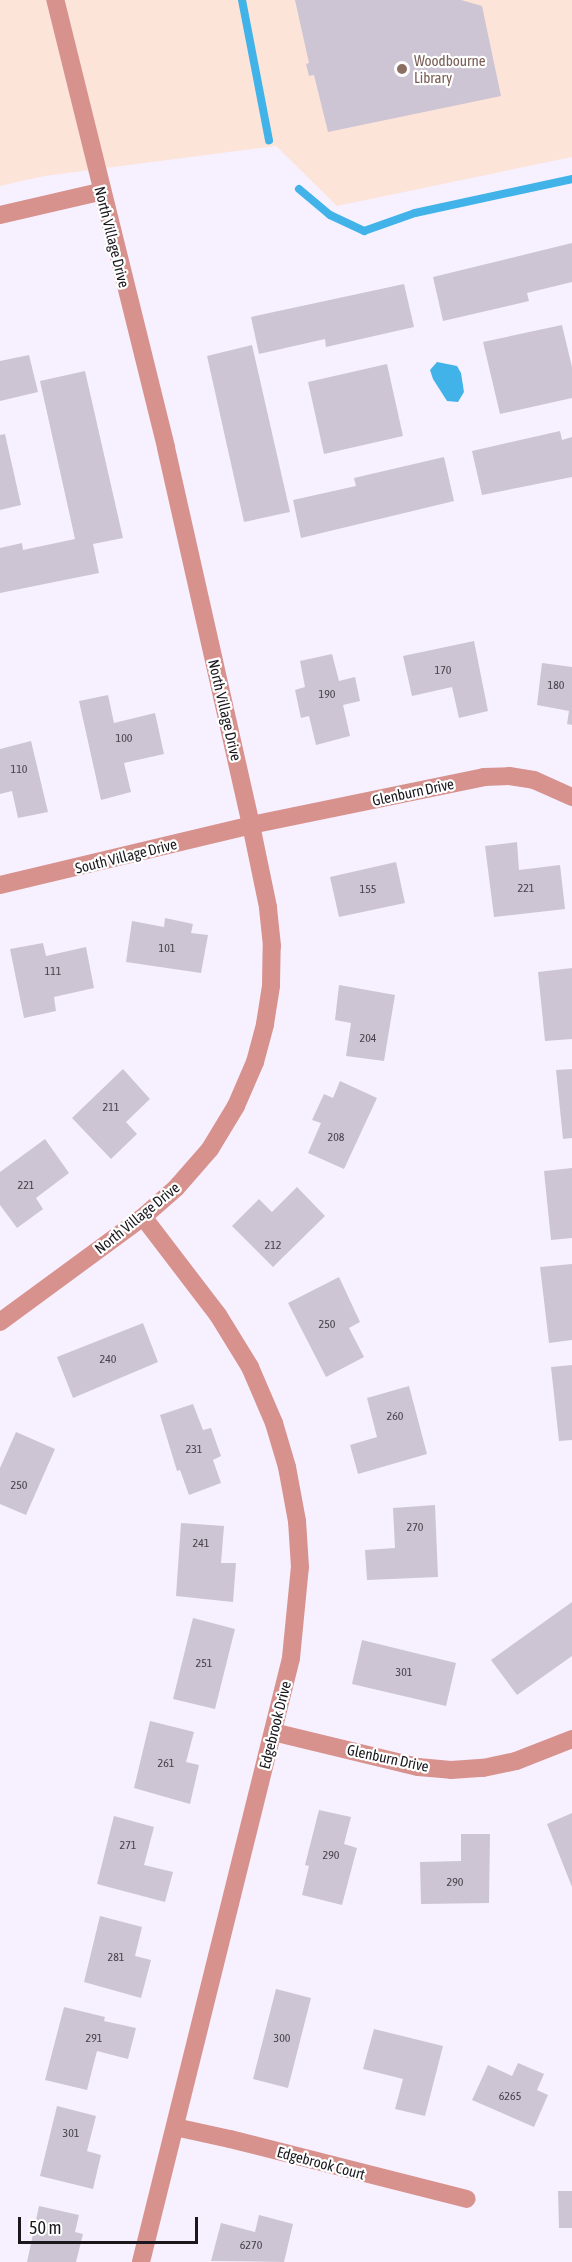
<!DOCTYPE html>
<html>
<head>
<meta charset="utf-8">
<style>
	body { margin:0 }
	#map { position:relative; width:572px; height:2262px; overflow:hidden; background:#f7f0ff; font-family:"Asap Condensed",sans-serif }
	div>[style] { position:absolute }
	.commercial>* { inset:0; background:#fce4d9 }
	.water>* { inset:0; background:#41b3e9 }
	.stream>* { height:8px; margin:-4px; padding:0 4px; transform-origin:4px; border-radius:4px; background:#41b3e9 }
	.building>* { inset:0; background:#cdc5d4 }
	.minor>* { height:18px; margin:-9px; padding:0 9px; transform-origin:9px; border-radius:9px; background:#d7928e }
	.dots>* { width:16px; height:16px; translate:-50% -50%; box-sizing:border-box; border:3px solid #fff; border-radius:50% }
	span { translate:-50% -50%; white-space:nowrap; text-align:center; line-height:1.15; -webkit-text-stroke:4.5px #fff; paint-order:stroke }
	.number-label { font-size:12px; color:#47434b }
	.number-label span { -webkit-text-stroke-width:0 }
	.education-label { font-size:15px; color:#785e54 }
	.left { translate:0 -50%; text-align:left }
	.street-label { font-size:15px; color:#1a181d }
	.scale { position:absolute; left:18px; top:2217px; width:180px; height:27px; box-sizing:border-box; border:3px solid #1a181d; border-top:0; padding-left:8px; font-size:18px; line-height:21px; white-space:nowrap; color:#1a181d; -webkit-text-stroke:4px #fff; paint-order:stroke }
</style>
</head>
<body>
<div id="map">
	<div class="commercial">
		<div style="clip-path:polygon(0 0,572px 0,572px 157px,337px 206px,276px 146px,44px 176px,0 186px)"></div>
	</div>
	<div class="water">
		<div style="clip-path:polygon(437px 362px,457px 366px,461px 373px,464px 392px,458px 402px,447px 401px,433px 379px,430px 370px)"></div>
	</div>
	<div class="stream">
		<div style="left:242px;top:0;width:143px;rotate:79.1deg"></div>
		<div style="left:299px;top:189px;width:40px;rotate:40deg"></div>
		<div style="left:330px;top:215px;width:38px;rotate:25deg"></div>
		<div style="left:364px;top:231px;width:54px;rotate:-19.4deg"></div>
		<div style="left:415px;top:213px;width:161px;rotate:-12.2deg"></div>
	</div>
	<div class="building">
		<div style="clip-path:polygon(295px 0,461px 0,482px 6px,501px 96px,328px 132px,314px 75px,309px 76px,306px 64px,309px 63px)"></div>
		<div style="clip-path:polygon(572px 243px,572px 282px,527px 293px,529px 301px,443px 321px,433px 277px)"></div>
		<div style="clip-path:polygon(404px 284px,414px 327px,326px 347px,325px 339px,259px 354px,251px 317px)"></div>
		<div style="clip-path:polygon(562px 325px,572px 367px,572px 398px,500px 414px,483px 342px)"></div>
		<div style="clip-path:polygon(252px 345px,290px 512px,244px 522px,207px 356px)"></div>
		<div style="clip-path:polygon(29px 355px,38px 392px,0 401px,0 361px)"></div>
		<div style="clip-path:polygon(387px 364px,403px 436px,324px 454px,308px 382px)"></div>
		<div style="clip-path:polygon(85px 371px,123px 538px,93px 544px,99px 573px,0 593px,0 548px,22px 543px,23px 550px,75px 539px,40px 381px)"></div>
		<div style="clip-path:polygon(560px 431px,562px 440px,572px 437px,572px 477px,482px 495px,472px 451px)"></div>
		<div style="clip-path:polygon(5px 434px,21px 505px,0 510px,0 435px)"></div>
		<div style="clip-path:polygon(444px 457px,454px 501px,301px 538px,293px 500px,356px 486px,354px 478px)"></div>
		<div style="clip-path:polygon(474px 641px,488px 711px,459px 718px,452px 687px,412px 696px,403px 656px)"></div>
		<div style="clip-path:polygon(332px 654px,339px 681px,355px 677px,360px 701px,343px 705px,350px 736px,316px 745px,309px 716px,301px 718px,295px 690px,305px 687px,300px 661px)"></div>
		<div style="clip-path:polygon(542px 663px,572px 667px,572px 725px,567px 724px,569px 711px,537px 705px)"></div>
		<div style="clip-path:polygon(108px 695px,114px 723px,155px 713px,164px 754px,124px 763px,131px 792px,101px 800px,79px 701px)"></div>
		<div style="clip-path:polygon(31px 741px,48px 812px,18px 818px,12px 791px,0 794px,0 749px)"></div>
		<div style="clip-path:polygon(517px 842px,519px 870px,560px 865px,565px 909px,494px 917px,485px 846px)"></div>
		<div style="clip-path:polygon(396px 862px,405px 903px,339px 917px,330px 877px)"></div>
		<div style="clip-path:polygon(165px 918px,193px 924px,191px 933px,208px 935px,201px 973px,126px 962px,132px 921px,164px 927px)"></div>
		<div style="clip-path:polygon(43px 943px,46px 956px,86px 947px,94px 988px,54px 997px,56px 1011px,24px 1018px,10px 949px)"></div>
		<div style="clip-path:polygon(572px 968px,572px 1039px,545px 1041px,538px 972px)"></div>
		<div style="clip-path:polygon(339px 985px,395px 995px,384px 1061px,346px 1056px,351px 1023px,335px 1020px)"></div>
		<div style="clip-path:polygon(123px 1069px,150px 1099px,126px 1122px,137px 1134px,111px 1159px,72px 1118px)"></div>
		<div style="clip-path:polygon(572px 1069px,572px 1138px,563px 1139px,556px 1070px)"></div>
		<div style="clip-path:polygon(340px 1081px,377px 1098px,344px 1169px,308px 1153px,321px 1123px,312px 1120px,324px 1094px,333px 1098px)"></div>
		<div style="clip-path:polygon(45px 1139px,69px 1173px,36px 1198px,43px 1209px,17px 1228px,0 1205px,0 1172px)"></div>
		<div style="clip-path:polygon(572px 1168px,572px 1238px,551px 1240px,544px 1171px)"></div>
		<div style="clip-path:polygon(297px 1187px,325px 1216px,273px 1267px,232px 1226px,259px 1199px,272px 1212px)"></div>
		<div style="clip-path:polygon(572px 1264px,572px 1340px,549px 1343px,540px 1267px)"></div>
		<div style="clip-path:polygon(339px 1277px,360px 1322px,349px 1328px,364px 1357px,326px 1377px,288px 1303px)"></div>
		<div style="clip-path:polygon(143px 1323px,158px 1362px,73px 1398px,57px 1357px)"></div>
		<div style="clip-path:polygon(572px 1365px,572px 1440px,559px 1441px,551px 1367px)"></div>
		<div style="clip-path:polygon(409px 1386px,427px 1454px,358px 1474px,350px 1445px,377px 1437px,367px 1398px)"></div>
		<div style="clip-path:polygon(193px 1404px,203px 1430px,211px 1428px,221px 1456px,213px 1460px,221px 1483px,189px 1495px,180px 1470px,177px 1471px,160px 1415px)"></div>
		<div style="clip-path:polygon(16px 1432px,55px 1449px,26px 1515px,0 1504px,0 1468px)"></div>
		<div style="clip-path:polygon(435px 1505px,438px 1577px,367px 1580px,365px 1550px,395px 1548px,393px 1508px)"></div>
		<div style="clip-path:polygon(181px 1523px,224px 1526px,221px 1563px,236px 1563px,233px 1602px,176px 1596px)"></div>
		<div style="clip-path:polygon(572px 1602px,572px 1656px,517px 1695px,491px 1660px)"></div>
		<div style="clip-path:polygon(193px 1618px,235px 1629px,215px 1709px,173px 1699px)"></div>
		<div style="clip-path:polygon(362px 1640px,456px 1663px,446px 1706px,352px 1684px)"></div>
		<div style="clip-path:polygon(150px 1721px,194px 1732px,186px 1762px,199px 1765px,190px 1804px,134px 1788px)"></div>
		<div style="clip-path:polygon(319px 1810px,351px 1817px,344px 1844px,357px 1848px,342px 1905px,302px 1895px,309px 1866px,305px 1865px)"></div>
		<div style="clip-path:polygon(572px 1813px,572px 1887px,547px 1824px)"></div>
		<div style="clip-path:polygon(114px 1816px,154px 1827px,144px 1865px,173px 1872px,165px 1902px,97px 1884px)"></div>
		<div style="clip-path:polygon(461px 1834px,490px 1834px,489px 1903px,421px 1904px,420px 1862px,461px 1861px)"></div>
		<div style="clip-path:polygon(100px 1916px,142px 1927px,135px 1956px,151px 1960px,141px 1998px,84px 1982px)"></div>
		<div style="clip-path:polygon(276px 1989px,311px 1998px,288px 2088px,253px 2079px)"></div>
		<div style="clip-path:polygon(64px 2007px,105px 2017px,104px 2021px,136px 2028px,128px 2059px,97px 2051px,87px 2090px,45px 2080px)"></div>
		<div style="clip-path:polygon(374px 2029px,443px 2046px,425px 2116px,395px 2109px,403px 2079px,363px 2069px)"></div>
		<div style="clip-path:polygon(518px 2063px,544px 2074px,537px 2090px,548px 2095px,534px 2127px,472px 2100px,488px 2065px,512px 2076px)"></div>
		<div style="clip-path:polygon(57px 2106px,96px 2116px,87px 2151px,101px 2155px,93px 2189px,40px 2176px)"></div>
		<div style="clip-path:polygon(558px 2191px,572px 2191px,572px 2228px,559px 2228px)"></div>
		<div style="clip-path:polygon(39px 2206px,79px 2215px,75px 2232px,83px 2234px,76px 2262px,27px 2262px)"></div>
		<div style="clip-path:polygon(259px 2215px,293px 2224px,284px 2262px,211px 2261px,221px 2223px,255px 2232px)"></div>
	</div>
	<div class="minor">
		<div style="left:0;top:215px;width:103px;rotate:-13deg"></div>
		<div style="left:0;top:885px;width:258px;rotate:-13.4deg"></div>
		<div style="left:251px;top:825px;width:238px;rotate:-11.6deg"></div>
		<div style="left:484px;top:777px;width:25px;rotate:-2deg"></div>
		<div style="left:509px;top:776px;width:25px;rotate:9deg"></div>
		<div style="left:534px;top:780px;width:42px;rotate:24.1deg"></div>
		<div style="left:0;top:1322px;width:177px;rotate:-36.3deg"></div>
		<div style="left:143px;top:1217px;width:44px;rotate:-41.3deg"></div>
		<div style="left:176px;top:1188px;width:52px;rotate:-48.9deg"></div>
		<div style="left:210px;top:1149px;width:50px;rotate:-58.8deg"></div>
		<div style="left:236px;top:1106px;width:48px;rotate:-66.6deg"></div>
		<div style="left:255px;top:1062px;width:39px;rotate:-75deg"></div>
		<div style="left:265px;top:1024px;width:39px;rotate:-81deg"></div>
		<div style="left:271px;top:985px;width:39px;rotate:-89deg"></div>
		<div style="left:272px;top:946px;width:39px;rotate:-96deg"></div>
		<div style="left:268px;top:907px;width:84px;rotate:-101.7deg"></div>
		<div style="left:251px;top:825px;width:387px;rotate:-102.7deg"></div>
		<div style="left:166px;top:447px;width:461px;rotate:-103.9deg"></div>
		<div style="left:273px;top:1732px;width:149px;rotate:13.6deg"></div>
		<div style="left:418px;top:1767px;width:33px;rotate:5deg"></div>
		<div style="left:451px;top:1770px;width:32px;rotate:-4deg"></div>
		<div style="left:483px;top:1768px;width:34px;rotate:-12deg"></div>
		<div style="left:516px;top:1761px;width:60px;rotate:-21.4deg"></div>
		<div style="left:175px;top:2127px;width:56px;rotate:12.3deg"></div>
		<div style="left:230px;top:2139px;width:244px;rotate:14.2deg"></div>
		<div style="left:141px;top:2262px;width:622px;rotate:-76.05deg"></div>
		<div style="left:291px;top:1658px;width:91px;rotate:-84.4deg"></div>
		<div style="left:300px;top:1567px;width:46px;rotate:-93.7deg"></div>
		<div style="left:297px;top:1521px;width:55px;rotate:-100.5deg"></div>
		<div style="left:287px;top:1467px;width:46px;rotate:-106.5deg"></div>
		<div style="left:274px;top:1423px;width:61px;rotate:-113.2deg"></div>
		<div style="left:250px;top:1367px;width:61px;rotate:-121.6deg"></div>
		<div style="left:218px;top:1315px;width:123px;rotate:-127.4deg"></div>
	</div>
	<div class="dots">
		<div style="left:402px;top:69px;background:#8d6e63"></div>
	</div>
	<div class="number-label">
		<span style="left:443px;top:671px">170</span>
		<span style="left:556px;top:686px">180</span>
		<span style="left:327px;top:695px">190</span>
		<span style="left:124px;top:739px">100</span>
		<span style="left:19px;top:770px">110</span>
		<span style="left:526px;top:889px">221</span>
		<span style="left:368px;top:890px">155</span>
		<span style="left:167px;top:949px">101</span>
		<span style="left:53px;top:972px">111</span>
		<span style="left:368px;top:1039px">204</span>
		<span style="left:111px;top:1108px">211</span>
		<span style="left:336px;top:1138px">208</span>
		<span style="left:26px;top:1186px">221</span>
		<span style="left:273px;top:1246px">212</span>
		<span style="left:327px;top:1325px">250</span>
		<span style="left:108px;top:1360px">240</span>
		<span style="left:395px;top:1417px">260</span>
		<span style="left:194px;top:1450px">231</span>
		<span style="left:19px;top:1486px">250</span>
		<span style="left:415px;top:1528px">270</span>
		<span style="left:201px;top:1544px">241</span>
		<span style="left:204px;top:1664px">251</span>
		<span style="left:404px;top:1673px">301</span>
		<span style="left:166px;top:1764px">261</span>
		<span style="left:128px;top:1846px">271</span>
		<span style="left:331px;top:1856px">290</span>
		<span style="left:455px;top:1883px">290</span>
		<span style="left:116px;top:1958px">281</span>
		<span style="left:94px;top:2039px">291</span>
		<span style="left:282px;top:2039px">300</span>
		<span style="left:510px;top:2097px">6265</span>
		<span style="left:71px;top:2134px">301</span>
		<span style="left:251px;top:2246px">6270</span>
	</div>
	<div class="education-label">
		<span class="left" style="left:414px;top:69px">Woodbourne<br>Library</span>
	</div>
	<div class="street-label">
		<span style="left:112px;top:237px;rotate:76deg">North Village Drive</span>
		<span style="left:225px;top:710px;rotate:77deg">North Village Drive</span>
		<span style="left:413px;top:792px;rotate:-12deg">Glenburn Drive</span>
		<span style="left:126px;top:856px;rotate:-14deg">South Village Drive</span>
		<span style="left:137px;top:1218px;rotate:-39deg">North Village Drive</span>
		<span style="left:275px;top:1725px;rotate:-76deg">Edgebrook Drive</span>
		<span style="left:388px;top:1758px;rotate:12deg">Glenburn Drive</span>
		<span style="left:321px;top:2163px;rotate:15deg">Edgebrook Court</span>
	</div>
	<div class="scale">50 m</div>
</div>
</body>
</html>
